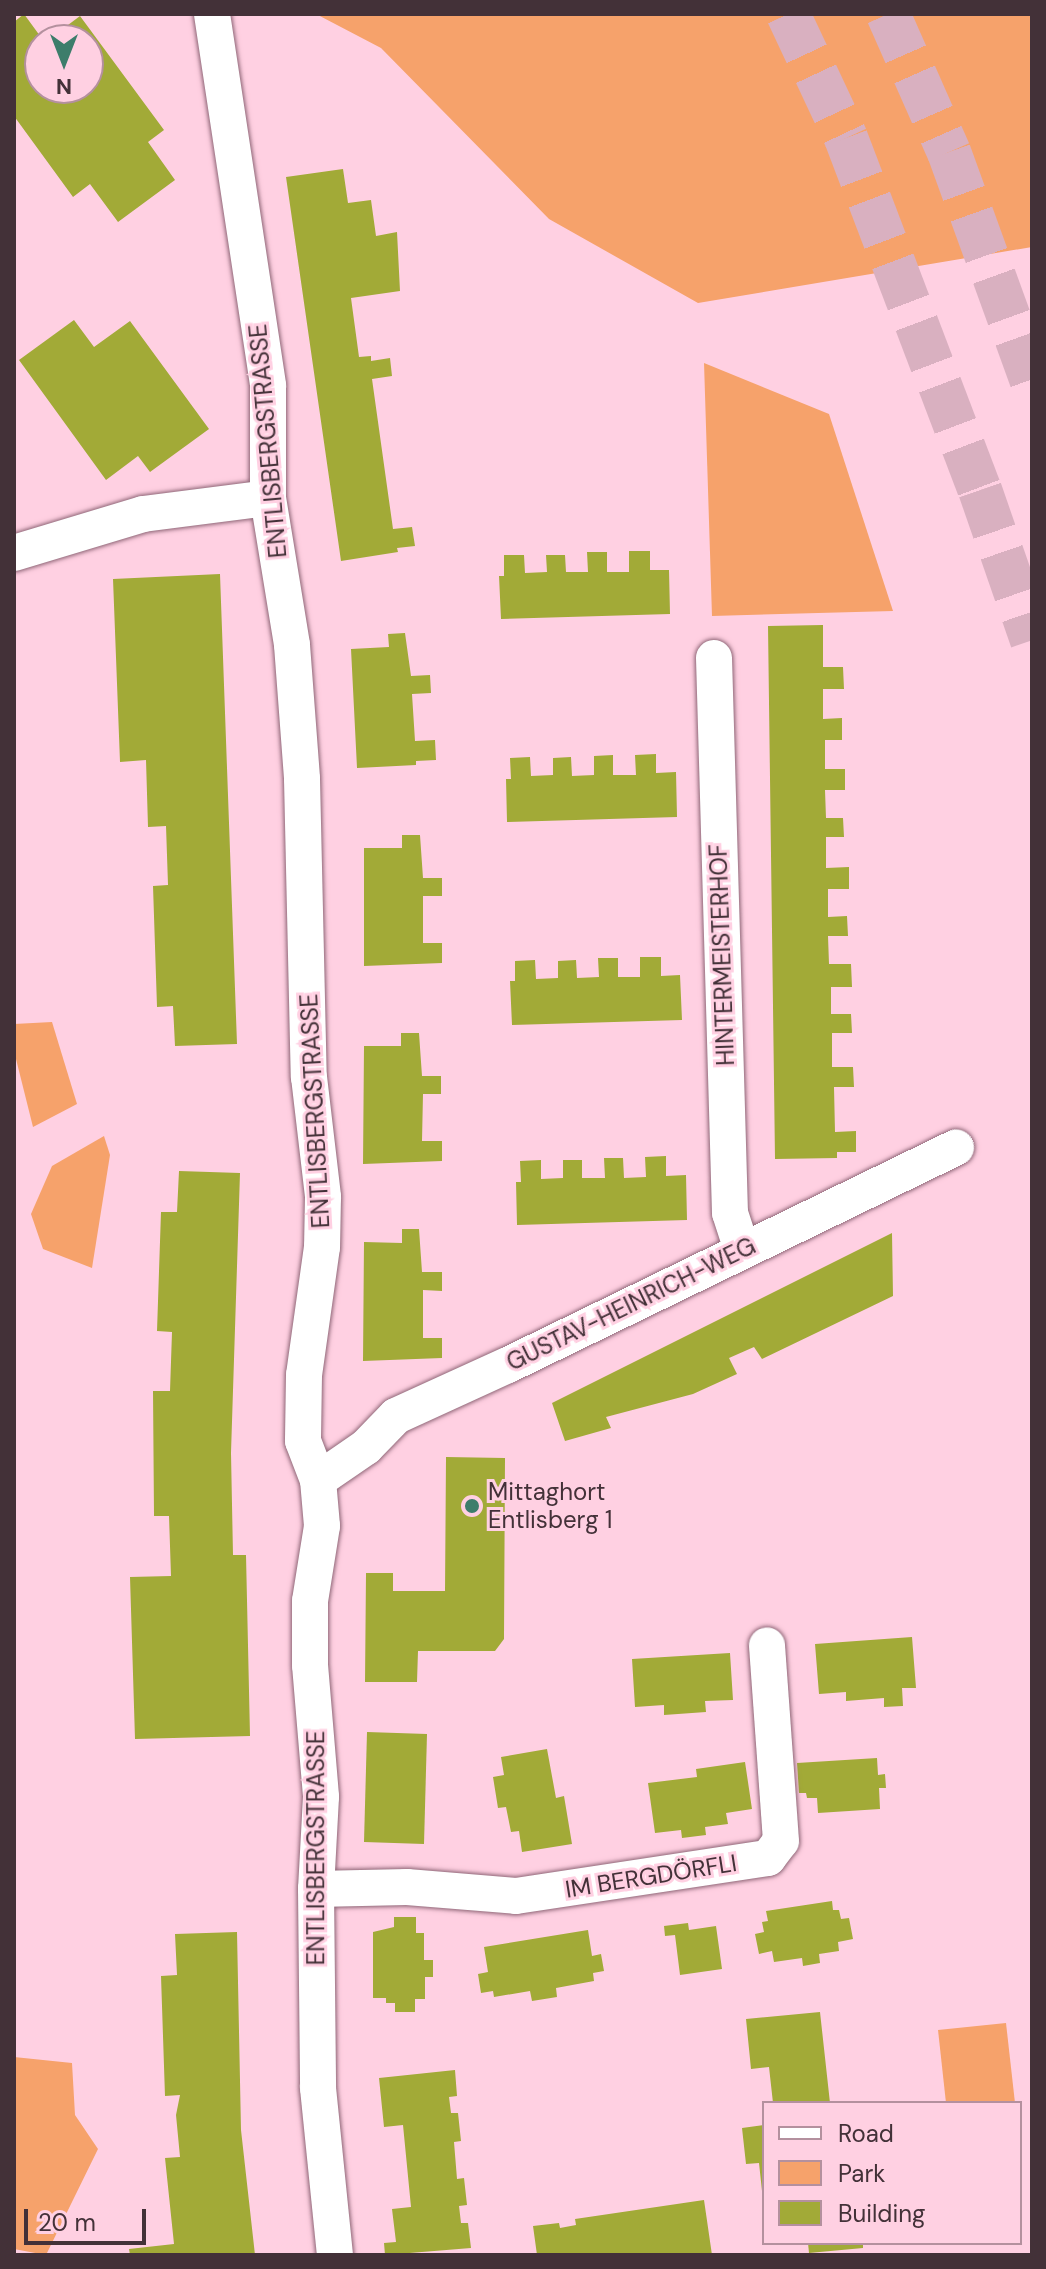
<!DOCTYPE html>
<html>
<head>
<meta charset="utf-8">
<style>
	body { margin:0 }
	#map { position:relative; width:1046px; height:2269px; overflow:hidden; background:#ffd0e2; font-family:"DM Sans",sans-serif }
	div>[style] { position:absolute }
	.green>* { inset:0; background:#f6a26b }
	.building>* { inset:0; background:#a2aa37 }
	.highway-tunnel>* { height:44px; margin-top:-22px; transform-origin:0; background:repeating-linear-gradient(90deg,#d9b0c0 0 44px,transparent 0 66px) }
	.roads { filter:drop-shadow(0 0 2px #906778) drop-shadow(0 0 2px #906778) }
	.street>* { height:36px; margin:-18px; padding:0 18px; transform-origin:18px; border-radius:18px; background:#fff }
	.dots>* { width:22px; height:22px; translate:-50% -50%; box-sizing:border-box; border:4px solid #ffd0e2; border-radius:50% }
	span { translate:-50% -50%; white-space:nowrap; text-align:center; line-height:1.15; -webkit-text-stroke:6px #ffd0e2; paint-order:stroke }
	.street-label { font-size:24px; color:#433138 }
	.poi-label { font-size:24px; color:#433138 }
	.left { translate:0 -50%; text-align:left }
	.frame { position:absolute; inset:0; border:16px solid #433138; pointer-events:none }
	.legend { position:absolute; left:762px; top:2101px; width:260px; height:144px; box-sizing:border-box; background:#ffd0e2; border:2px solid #b4909e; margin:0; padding:10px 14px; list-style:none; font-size:24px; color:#433138 }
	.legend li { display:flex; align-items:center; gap:16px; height:40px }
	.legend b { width:40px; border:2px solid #b4909e }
	.north { position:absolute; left:24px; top:24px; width:80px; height:80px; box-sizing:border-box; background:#ffd0e2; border:2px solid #b4909e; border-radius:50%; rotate:180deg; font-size:22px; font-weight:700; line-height:32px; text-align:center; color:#433138 }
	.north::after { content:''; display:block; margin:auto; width:28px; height:36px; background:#3d7d6b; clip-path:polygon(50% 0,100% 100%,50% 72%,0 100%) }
	.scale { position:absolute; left:24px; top:2209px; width:122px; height:36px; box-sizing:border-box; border:4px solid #433138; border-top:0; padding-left:10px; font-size:24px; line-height:28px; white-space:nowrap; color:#433138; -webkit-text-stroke:6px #ffd0e2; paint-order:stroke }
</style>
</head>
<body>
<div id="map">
	<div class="green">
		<div style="clip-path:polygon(316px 14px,1032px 14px,1032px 247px,698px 303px,549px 219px,381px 48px)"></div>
		<div style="clip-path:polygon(704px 363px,829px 414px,893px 611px,712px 616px)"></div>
		<div style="clip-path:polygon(52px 1022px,77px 1104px,33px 1127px,14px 1051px,14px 1024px)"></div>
		<div style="clip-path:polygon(104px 1136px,110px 1155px,92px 1268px,43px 1249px,31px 1214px,52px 1166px)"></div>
		<div style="clip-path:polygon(1006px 2023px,1015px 2103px,946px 2103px,938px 2030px)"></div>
		<div style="clip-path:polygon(14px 2057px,72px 2063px,75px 2115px,98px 2149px,46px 2255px,14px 2249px)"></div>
	</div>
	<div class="building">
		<div style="clip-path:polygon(24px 14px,43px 40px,40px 40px,40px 88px,88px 88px,88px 40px,48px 40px,80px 16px,164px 130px,148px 142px,175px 180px,118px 222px,90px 184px,73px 197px,14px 116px,14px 22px)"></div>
		<div style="clip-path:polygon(343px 169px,348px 203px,371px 200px,376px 236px,397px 232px,400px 291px,351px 298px,359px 357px,371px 356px,371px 361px,390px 358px,392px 376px,372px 379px,393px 529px,412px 527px,415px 546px,397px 548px,398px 552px,341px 561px,286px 177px)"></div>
		<div style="clip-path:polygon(74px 320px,94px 347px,130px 321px,209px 429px,150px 472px,138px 456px,106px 480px,19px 360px)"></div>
		<div style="clip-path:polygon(629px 551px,650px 551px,650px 570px,669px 570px,670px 614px,501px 619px,499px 576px,504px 576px,504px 555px,524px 555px,525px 573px,547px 572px,546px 555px,565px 555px,566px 572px,588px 572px,587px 552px,607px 552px,607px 572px,629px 572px)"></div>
		<div style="clip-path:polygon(220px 574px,237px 1044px,175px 1046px,173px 1006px,157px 1007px,153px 886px,168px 885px,166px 826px,148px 827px,146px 760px,120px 762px,113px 579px)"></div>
		<div style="clip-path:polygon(823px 625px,823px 667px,843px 667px,844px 689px,823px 689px,823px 719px,842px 718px,842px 740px,825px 740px,825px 769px,845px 769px,845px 790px,825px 790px,826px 818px,843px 818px,844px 837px,826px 837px,826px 868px,849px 867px,849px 889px,828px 889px,828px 917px,847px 916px,848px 936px,828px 936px,829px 964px,851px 964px,852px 987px,831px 987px,831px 1014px,851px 1014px,852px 1033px,832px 1033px,832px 1067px,853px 1067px,854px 1087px,834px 1087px,835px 1132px,856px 1131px,856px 1152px,837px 1152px,837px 1158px,775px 1159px,768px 626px)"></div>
		<div style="clip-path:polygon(405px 633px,411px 676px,430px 675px,431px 693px,412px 694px,415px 741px,435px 740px,436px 760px,416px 761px,416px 765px,357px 768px,351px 649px,389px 647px,388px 634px)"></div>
		<div style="clip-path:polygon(656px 754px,656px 773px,676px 772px,677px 817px,507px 822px,506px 779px,511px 779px,510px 758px,530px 757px,531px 776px,553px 775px,553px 758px,571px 757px,572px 776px,594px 775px,594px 756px,613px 755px,613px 775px,636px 775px,635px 755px)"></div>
		<div style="clip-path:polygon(402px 835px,420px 835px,423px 878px,442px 878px,442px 896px,423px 896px,423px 943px,442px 943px,442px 963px,364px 966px,364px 848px,402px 848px)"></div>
		<div style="clip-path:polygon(640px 957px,661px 957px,661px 976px,680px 975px,682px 1020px,512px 1025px,510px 981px,515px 981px,515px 961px,535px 960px,536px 979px,558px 978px,558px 961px,576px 960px,577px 978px,599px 977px,598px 958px,618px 958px,618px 977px,640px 977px)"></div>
		<div style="clip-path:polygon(401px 1033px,419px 1033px,422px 1076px,441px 1076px,441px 1094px,423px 1094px,422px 1141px,442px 1141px,442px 1161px,363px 1164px,364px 1046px,401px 1046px)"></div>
		<div style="clip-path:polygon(666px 1156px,666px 1176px,686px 1175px,687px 1220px,517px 1225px,516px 1182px,521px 1182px,520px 1161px,541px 1160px,541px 1179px,563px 1178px,563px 1160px,582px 1160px,582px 1178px,605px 1178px,604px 1158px,623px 1158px,624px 1178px,646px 1177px,645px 1157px)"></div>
		<div style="clip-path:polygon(179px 1171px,240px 1173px,231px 1453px,233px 1555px,246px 1555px,250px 1736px,135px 1739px,130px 1577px,171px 1576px,169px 1516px,154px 1516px,153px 1391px,170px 1391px,172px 1332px,157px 1331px,161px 1212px,177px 1212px)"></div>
		<div style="clip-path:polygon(402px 1229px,419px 1229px,422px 1272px,442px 1272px,442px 1291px,423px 1290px,423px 1338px,442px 1338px,442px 1358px,363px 1361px,364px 1242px,402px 1243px)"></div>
		<div style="clip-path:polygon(892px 1233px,893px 1296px,762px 1359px,754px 1347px,729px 1358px,737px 1374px,693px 1394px,606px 1417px,611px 1428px,565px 1441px,552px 1403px)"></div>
		<div style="clip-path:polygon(446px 1457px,505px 1458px,504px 1639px,495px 1651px,418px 1651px,417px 1682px,365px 1682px,366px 1573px,393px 1573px,393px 1591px,445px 1591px)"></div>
		<div style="clip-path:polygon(912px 1637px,916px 1688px,902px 1688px,903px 1706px,884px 1707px,884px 1698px,846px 1701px,846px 1692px,819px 1694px,815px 1644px)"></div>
		<div style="clip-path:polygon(730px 1653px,733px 1700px,705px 1701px,706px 1712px,664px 1715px,664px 1705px,635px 1707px,632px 1659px)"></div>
		<div style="clip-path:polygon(367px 1732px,427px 1734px,424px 1844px,364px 1842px)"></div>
		<div style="clip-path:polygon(547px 1749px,556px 1798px,564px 1796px,572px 1844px,522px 1852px,519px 1831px,511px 1832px,506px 1807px,498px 1808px,493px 1777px,504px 1775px,501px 1757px)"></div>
		<div style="clip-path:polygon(877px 1758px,878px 1775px,885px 1774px,886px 1788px,879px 1788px,880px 1809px,818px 1813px,817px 1798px,807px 1798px,806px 1793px,799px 1793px,797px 1763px)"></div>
		<div style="clip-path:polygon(745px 1762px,752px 1809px,726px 1813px,728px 1824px,705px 1827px,706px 1835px,682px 1838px,681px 1830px,655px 1833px,648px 1783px,697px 1777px,696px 1769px)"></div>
		<div style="clip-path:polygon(832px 1901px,833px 1910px,839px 1910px,841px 1919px,849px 1918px,853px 1939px,838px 1942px,839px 1951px,819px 1954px,820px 1963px,803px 1966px,802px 1958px,774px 1962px,772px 1951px,759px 1954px,755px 1934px,764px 1932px,762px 1922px,768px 1921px,766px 1911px)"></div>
		<div style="clip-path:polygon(394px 1917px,416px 1917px,416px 1933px,424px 1933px,424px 1960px,433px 1960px,433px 1977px,425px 1977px,425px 1999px,415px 1999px,415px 2012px,395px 2012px,395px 2003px,386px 2003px,386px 1998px,373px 1998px,373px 1932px,394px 1927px)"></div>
		<div style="clip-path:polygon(688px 1923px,689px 1930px,716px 1926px,722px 1969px,680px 1975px,675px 1935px,665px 1936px,664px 1926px)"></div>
		<div style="clip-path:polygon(588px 1930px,592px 1956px,601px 1954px,604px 1971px,593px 1973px,594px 1981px,556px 1988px,557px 1997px,532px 2001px,530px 1991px,494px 1997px,493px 1991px,481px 1993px,478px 1974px,488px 1972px,484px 1947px)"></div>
		<div style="clip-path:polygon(237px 1932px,241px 2130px,255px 2255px,130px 2255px,129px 2249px,174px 2244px,165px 2158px,180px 2157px,176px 2115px,180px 2095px,165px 2096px,161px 1976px,177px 1975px,175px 1934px)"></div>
		<div style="clip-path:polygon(820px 2012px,830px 2103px,773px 2103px,769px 2067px,751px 2069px,746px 2019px)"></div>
		<div style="clip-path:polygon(455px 2070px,457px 2096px,449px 2097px,451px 2113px,458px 2113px,461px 2141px,454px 2142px,457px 2179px,464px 2178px,467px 2205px,459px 2206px,461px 2223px,468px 2223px,471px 2248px,385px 2255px,384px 2243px,396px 2242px,392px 2209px,411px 2207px,403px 2125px,384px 2127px,379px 2078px)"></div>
		<div style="clip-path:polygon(764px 2125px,764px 2191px,762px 2191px,759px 2163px,746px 2164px,742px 2128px)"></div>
		<div style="clip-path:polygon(704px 2200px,712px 2255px,537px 2255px,533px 2226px,559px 2223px,560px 2228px,576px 2225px,575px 2219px)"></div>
		<div style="clip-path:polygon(808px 2243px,863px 2243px,863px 2248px,809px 2253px)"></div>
	</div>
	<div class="highway-tunnel">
		<div style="left:788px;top:14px;width:137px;rotate:64.9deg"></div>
		<div style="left:846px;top:138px;width:377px;rotate:69.2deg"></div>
		<div style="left:980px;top:490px;width:159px;rotate:70.9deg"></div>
		<div style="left:888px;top:14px;width:151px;rotate:66.2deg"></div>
		<div style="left:949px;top:152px;width:244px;rotate:70.1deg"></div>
	</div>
	<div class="roads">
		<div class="street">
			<div style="left:212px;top:14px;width:376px;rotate:81.4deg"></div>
			<div style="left:268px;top:386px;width:112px;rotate:90deg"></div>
			<div style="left:268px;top:498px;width:149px;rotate:80.7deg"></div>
			<div style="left:292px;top:645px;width:134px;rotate:85.7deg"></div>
			<div style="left:302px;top:779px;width:298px;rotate:88.7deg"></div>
			<div style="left:309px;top:1077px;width:121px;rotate:83.3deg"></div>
			<div style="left:323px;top:1197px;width:50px;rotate:91.1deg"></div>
			<div style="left:322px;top:1247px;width:129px;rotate:98deg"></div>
			<div style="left:304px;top:1375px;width:66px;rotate:90.9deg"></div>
			<div style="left:303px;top:1441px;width:42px;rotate:69deg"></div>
			<div style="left:318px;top:1480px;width:46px;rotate:85deg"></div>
			<div style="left:322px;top:1526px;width:76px;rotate:99.1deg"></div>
			<div style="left:310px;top:1601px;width:64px;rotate:90deg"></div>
			<div style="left:310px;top:1665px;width:132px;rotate:85.2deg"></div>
			<div style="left:321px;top:1797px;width:92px;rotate:93.1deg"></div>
			<div style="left:316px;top:1889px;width:199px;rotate:89.4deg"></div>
			<div style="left:318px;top:2088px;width:168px;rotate:84.2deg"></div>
			<div style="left:14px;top:553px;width:135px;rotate:-16.8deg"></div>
			<div style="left:143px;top:514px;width:126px;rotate:-7.3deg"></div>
			<div style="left:714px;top:658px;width:555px;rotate:88.35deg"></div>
			<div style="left:730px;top:1213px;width:38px;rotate:72deg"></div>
			<div style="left:318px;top:1480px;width:58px;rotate:-34.5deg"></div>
			<div style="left:366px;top:1447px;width:43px;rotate:-45.9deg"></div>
			<div style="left:396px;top:1416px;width:123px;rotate:-24.5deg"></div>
			<div style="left:508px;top:1365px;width:498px;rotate:-25.9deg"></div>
			<div style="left:316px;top:1889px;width:91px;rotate:-1.3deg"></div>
			<div style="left:407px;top:1887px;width:109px;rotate:4.7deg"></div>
			<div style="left:516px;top:1896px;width:255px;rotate:-8.6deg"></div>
			<div style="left:768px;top:1858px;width:21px;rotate:-53deg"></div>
			<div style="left:781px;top:1841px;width:196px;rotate:-94.1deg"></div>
		</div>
	</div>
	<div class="dots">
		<div style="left:472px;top:1506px;background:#3d7d6b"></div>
	</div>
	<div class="street-label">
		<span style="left:268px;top:441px;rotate:-95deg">ENTLISBERGSTRASSE</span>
		<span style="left:722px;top:955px;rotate:-92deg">HINTERMEISTERHOF</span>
		<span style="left:315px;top:1111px;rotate:-93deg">ENTLISBERGSTRASSE</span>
		<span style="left:631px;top:1304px;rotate:-26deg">GUSTAV-HEINRICH-WEG</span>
		<span style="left:316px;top:1848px;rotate:-90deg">ENTLISBERGSTRASSE</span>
		<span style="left:651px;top:1876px;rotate:-9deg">IM BERGDÖRFLI</span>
	</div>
	<div class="poi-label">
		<span class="left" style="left:488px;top:1506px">Mittaghort<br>Entlisberg 1</span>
	</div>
	<div class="frame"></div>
	<ul class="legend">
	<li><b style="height:10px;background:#fff"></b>Road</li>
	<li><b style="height:22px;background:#f6a26b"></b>Park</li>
	<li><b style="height:22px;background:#a2aa37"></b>Building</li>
	</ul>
	<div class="north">N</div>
	<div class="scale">20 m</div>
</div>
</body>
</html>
